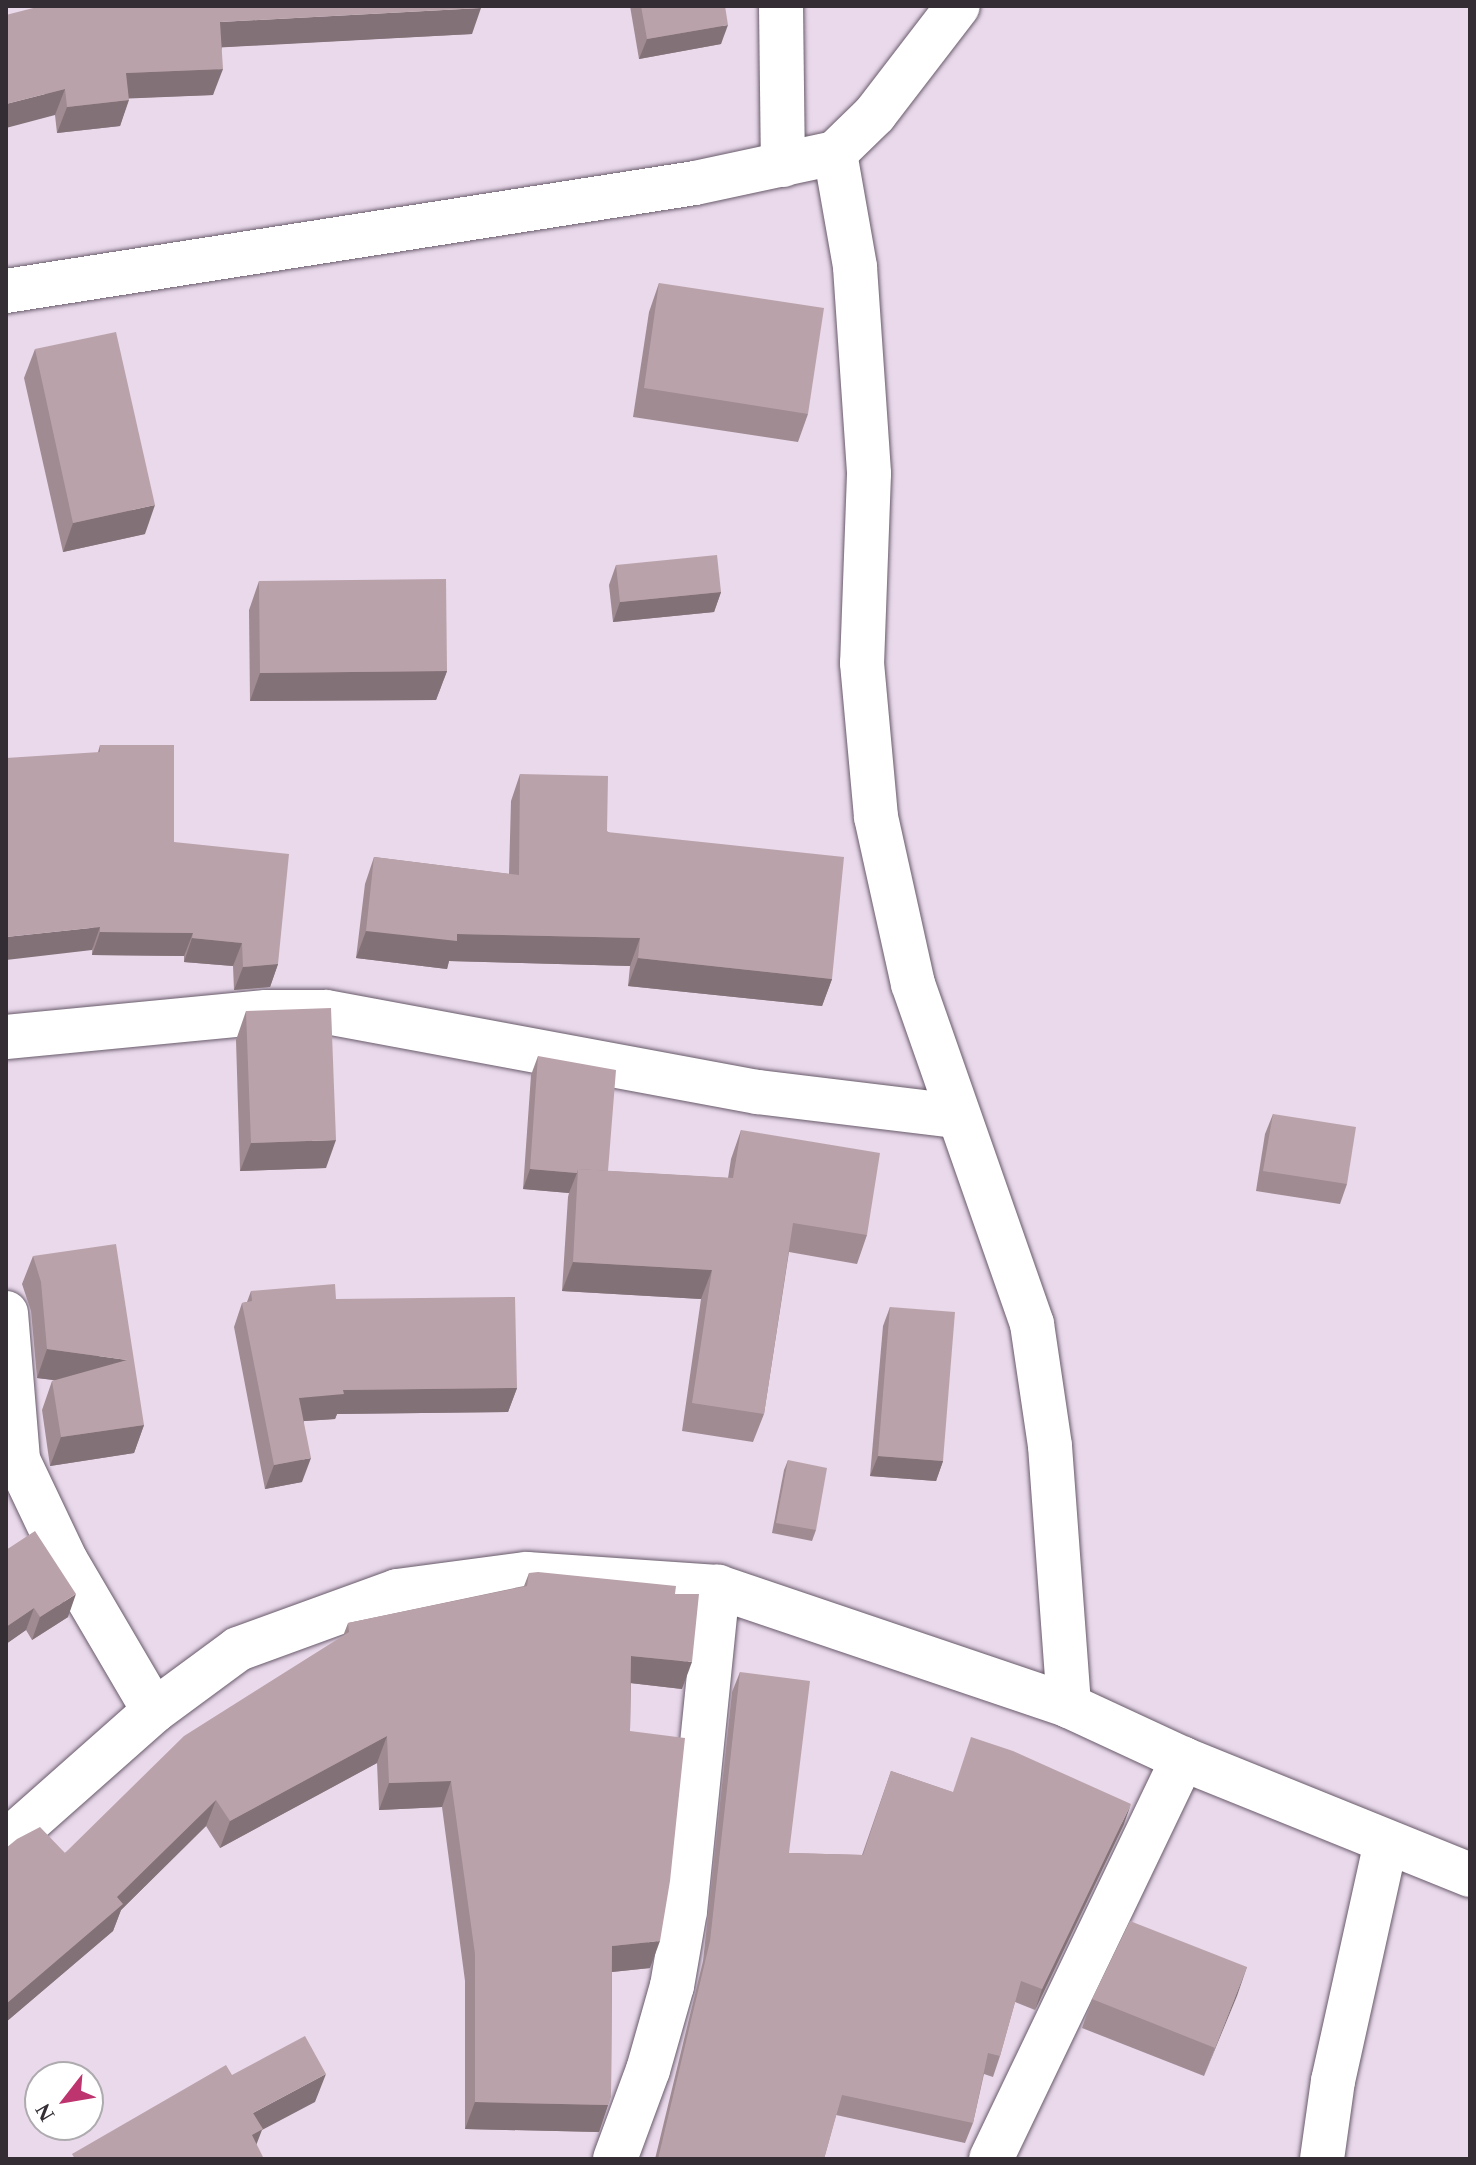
<!DOCTYPE html>
<html>
<head>
<meta charset="utf-8">
<style>
	body { margin:0 }
	#map { position:relative; width:1476px; height:2165px; overflow:hidden; background:#e9d9eb; font-family:Georgia,serif }
	div>[style] { position:absolute }
	.roads { filter:drop-shadow(0 0 2px #695b6b) drop-shadow(0 0 2px #695b6b) }
	.minor>* { height:44px; margin:-22px; padding:0 22px; transform-origin:22px; border-radius:22px; background:#fff }
	.wall>* { inset:0; background:#a08b92 }
	.shaded-wall>* { inset:0; background:#827177 }
	.building>* { inset:0; background:#baa2aa }
	span { translate:-50% -50%; white-space:nowrap; text-align:center; line-height:1.15; -webkit-text-stroke:6px #fff; paint-order:stroke }
	.frame { position:absolute; inset:0; border:8px solid #342e34; pointer-events:none }
	.north { position:absolute; left:24px; top:2061px; width:80px; height:80px; box-sizing:border-box; background:#fff; border:2px solid #aeabae; border-radius:50%; rotate:239deg; font-size:22px; font-weight:700; line-height:32px; text-align:center; color:#342e34 }
	.north::after { content:''; display:block; margin:auto; width:28px; height:36px; background:#bd346e; clip-path:polygon(50% 0,100% 100%,50% 72%,0 100%) }
</style>
</head>
<body>
<div id="map">
	<div class="roads">
		<div class="minor">
			<div style="left:781px;top:6px;width:159px;rotate:89.3deg"></div>
			<div style="left:835px;top:153px;width:116px;rotate:80deg"></div>
			<div style="left:855px;top:267px;width:207px;rotate:86.1deg"></div>
			<div style="left:869px;top:474px;width:189px;rotate:92.1deg"></div>
			<div style="left:862px;top:663px;width:155px;rotate:84.8deg"></div>
			<div style="left:876px;top:817px;width:171px;rotate:77.5deg"></div>
			<div style="left:913px;top:984px;width:360px;rotate:70.7deg"></div>
			<div style="left:1032px;top:1324px;width:123px;rotate:81.6deg"></div>
			<div style="left:1050px;top:1446px;width:261px;rotate:85.8deg"></div>
			<div style="left:6px;top:291px;width:697px;rotate:-8.91deg"></div>
			<div style="left:695px;top:183px;width:143px;rotate:-12.1deg"></div>
			<div style="left:835px;top:153px;width:56px;rotate:-44.3deg"></div>
			<div style="left:875px;top:114px;width:136px;rotate:-52.5deg"></div>
			<div style="left:6px;top:1037px;width:261px;rotate:-5.5deg"></div>
			<div style="left:266px;top:1012px;width:60px"></div>
			<div style="left:326px;top:1012px;width:439px;rotate:10.5deg"></div>
			<div style="left:758px;top:1092px;width:199px;rotate:6.9deg"></div>
			<div style="left:6px;top:1313px;width:147px;rotate:85.3deg"></div>
			<div style="left:18px;top:1460px;width:112px;rotate:64.6deg"></div>
			<div style="left:66px;top:1561px;width:174px;rotate:59.6deg"></div>
			<div style="left:6px;top:1842px;width:198px;rotate:-41.5deg"></div>
			<div style="left:154px;top:1711px;width:104px;rotate:-36.4deg"></div>
			<div style="left:238px;top:1649px;width:169px;rotate:-20deg"></div>
			<div style="left:397px;top:1591px;width:131px;rotate:-7.5deg"></div>
			<div style="left:527px;top:1574px;width:191px;rotate:3.9deg"></div>
			<div style="left:718px;top:1587px;width:371px;rotate:18.7deg"></div>
			<div style="left:1069px;top:1706px;width:126px;rotate:24.9deg"></div>
			<div style="left:1183px;top:1759px;width:310px;rotate:22deg"></div>
			<div style="left:615px;top:2159px;width:95px;rotate:-69.7deg"></div>
			<div style="left:648px;top:2070px;width:87px;rotate:-74.1deg"></div>
			<div style="left:672px;top:1986px;width:76px;rotate:-80.2deg"></div>
			<div style="left:685px;top:1911px;width:326px;rotate:-84.2deg"></div>
			<div style="left:991px;top:2159px;width:444px;rotate:-64.4deg"></div>
			<div style="left:1322px;top:2159px;width:79px;rotate:-82deg"></div>
			<div style="left:1333px;top:2081px;width:245px;rotate:-77.5deg"></div>
		</div>
	</div>
	<div class="wall">
		<div style="clip-path:polygon(630px 6px,725px 6px,721px 44px,639px 59px)"></div>
		<div style="clip-path:polygon(6px 15px,472px 34px,222px 47px,213px 95px,129px 98px,120px 126px,57px 133px,55px 115px)"></div>
		<div style="clip-path:polygon(659px 283px,808px 414px,798px 442px,633px 417px,649px 312px)"></div>
		<div style="clip-path:polygon(35px 349px,145px 534px,63px 552px,24px 378px)"></div>
		<div style="clip-path:polygon(616px 565px,721px 592px,714px 612px,613px 622px,609px 585px)"></div>
		<div style="clip-path:polygon(259px 581px,447px 671px,436px 700px,250px 701px,249px 610px)"></div>
		<div style="clip-path:polygon(100px 745px,174px 842px,278px 964px,270px 987px,234px 990px,233px 966px,184px 962px,184px 956px,92px 955px,98px 752px)"></div>
		<div style="clip-path:polygon(520px 774px,832px 979px,822px 1006px,628px 986px,630px 966px,449px 961px,447px 969px,356px 958px,365px 884px,374px 857px,509px 874px,511px 801px)"></div>
		<div style="clip-path:polygon(246px 1011px,326px 1168px,240px 1171px,236px 1040px)"></div>
		<div style="clip-path:polygon(538px 1056px,608px 1171px,728px 1178px,731px 1159px,741px 1130px,867px 1235px,857px 1264px,789px 1252px,764px 1414px,753px 1442px,682px 1431px,701px 1299px,562px 1291px,568px 1197px,569px 1193px,523px 1189px,531px 1075px)"></div>
		<div style="clip-path:polygon(1273px 1114px,1347px 1184px,1340px 1204px,1256px 1191px,1265px 1134px)"></div>
		<div style="clip-path:polygon(33px 1256px,144px 1425px,134px 1453px,50px 1466px,42px 1410px,52px 1381px,55px 1380px,37px 1378px,31px 1311px,22px 1284px)"></div>
		<div style="clip-path:polygon(251px 1291px,336px 1299px,517px 1388px,508px 1412px,337px 1414px,335px 1419px,304px 1421px,302px 1482px,265px 1489px,234px 1327px,242px 1303px,247px 1302px)"></div>
		<div style="clip-path:polygon(890px 1307px,943px 1461px,936px 1481px,870px 1476px,883px 1326px)"></div>
		<div style="clip-path:polygon(788px 1460px,816px 1530px,812px 1541px,772px 1533px,784px 1470px)"></div>
		<div style="clip-path:polygon(6px 1550px,68px 1617px,32px 1640px,26px 1630px,6px 1644px)"></div>
		<div style="clip-path:polygon(529px 1573px,675px 1594px,682px 1689px,631px 1683px,630px 1731px,650px 1968px,612px 1972px,611px 2096px,599px 2132px,465px 2129px,465px 1981px,442px 1807px,379px 1810px,377px 1763px,220px 1848px,206px 1826px,121px 1910px,113px 1931px,6px 2022px,6px 1848px,65px 1853px,343px 1636px,348px 1623px,524px 1586px)"></div>
		<div style="clip-path:polygon(740px 1672px,789px 1853px,862px 1855px,891px 1771px,952px 1792px,1124px 1824px,1035px 2010px,1015px 2002px,1000px 2056px,993px 2077px,984px 2074px,973px 2123px,965px 2143px,836px 2115px,824px 2159px,655px 2159px,703px 1961px,732px 1692px)"></div>
		<div style="clip-path:polygon(1247px 1967px,1204px 2076px,1082px 2028px,1092px 1999px)"></div>
	</div>
	<div class="shaded-wall">
		<div style="clip-path:polygon(481px 8px,472px 34px,211px 48px,220px 22px)"></div>
		<div style="clip-path:polygon(728px 25px,721px 44px,639px 59px,647px 39px)"></div>
		<div style="clip-path:polygon(223px 69px,213px 95px,117px 99px,126px 73px)"></div>
		<div style="clip-path:polygon(65px 89px,55px 115px,6px 128px,6px 104px)"></div>
		<div style="clip-path:polygon(129px 100px,120px 126px,57px 133px,67px 107px)"></div>
		<div style="clip-path:polygon(155px 505px,145px 534px,63px 552px,73px 523px)"></div>
		<div style="clip-path:polygon(721px 592px,714px 612px,613px 622px,620px 602px)"></div>
		<div style="clip-path:polygon(447px 671px,436px 700px,250px 701px,260px 673px)"></div>
		<div style="clip-path:polygon(100px 927px,92px 950px,6px 960px,6px 937px)"></div>
		<div style="clip-path:polygon(366px 931px,457px 934px,640px 938px,630px 966px,449px 961px,447px 969px,356px 958px)"></div>
		<div style="clip-path:polygon(100px 932px,193px 933px,184px 956px,92px 955px)"></div>
		<div style="clip-path:polygon(192px 938px,242px 943px,233px 966px,184px 962px)"></div>
		<div style="clip-path:polygon(638px 958px,832px 979px,822px 1006px,628px 986px)"></div>
		<div style="clip-path:polygon(278px 964px,270px 987px,234px 990px,243px 967px)"></div>
		<div style="clip-path:polygon(336px 1140px,326px 1168px,240px 1171px,251px 1143px)"></div>
		<div style="clip-path:polygon(530px 1169px,577px 1173px,569px 1193px,523px 1189px)"></div>
		<div style="clip-path:polygon(573px 1262px,712px 1270px,701px 1299px,562px 1291px)"></div>
		<div style="clip-path:polygon(47px 1349px,127px 1360px,116px 1388px,37px 1378px)"></div>
		<div style="clip-path:polygon(517px 1388px,508px 1412px,337px 1414px,335px 1419px,290px 1422px,299px 1398px,343px 1390px)"></div>
		<div style="clip-path:polygon(144px 1425px,134px 1453px,50px 1466px,61px 1437px)"></div>
		<div style="clip-path:polygon(878px 1456px,943px 1461px,936px 1481px,870px 1476px)"></div>
		<div style="clip-path:polygon(311px 1458px,302px 1482px,265px 1489px,274px 1465px)"></div>
		<div style="clip-path:polygon(76px 1594px,68px 1617px,32px 1640px,40px 1617px)"></div>
		<div style="clip-path:polygon(34px 1608px,26px 1630px,6px 1644px,6px 1627px)"></div>
		<div style="clip-path:polygon(631px 1656px,692px 1662px,682px 1689px,621px 1682px)"></div>
		<div style="clip-path:polygon(387px 1736px,377px 1763px,220px 1848px,230px 1821px)"></div>
		<div style="clip-path:polygon(451px 1781px,442px 1807px,379px 1810px,389px 1783px)"></div>
		<div style="clip-path:polygon(216px 1800px,206px 1826px,121px 1910px,113px 1931px,6px 2022px,6px 2004px)"></div>
		<div style="clip-path:polygon(1131px 1804px,1124px 1824px,1035px 2010px,1042px 1989px)"></div>
		<div style="clip-path:polygon(660px 1941px,650px 1968px,602px 1973px,612px 1946px)"></div>
		<div style="clip-path:polygon(1247px 1967px,1237px 1996px,1204px 2076px,1215px 2048px)"></div>
		<div style="clip-path:polygon(326px 2074px,315px 2102px,262px 2130px,252px 2156px,243px 2140px,253px 2113px)"></div>
		<div style="clip-path:polygon(475px 2102px,608px 2105px,599px 2132px,465px 2129px)"></div>
	</div>
	<div class="building">
		<div style="clip-path:polygon(41px 6px,481px 6px,481px 8px,220px 22px,223px 69px,126px 73px,129px 100px,67px 107px,65px 89px,6px 104px,6px 15px)"></div>
		<div style="clip-path:polygon(641px 6px,725px 6px,728px 25px,647px 39px)"></div>
		<div style="clip-path:polygon(659px 283px,824px 308px,808px 414px,644px 388px)"></div>
		<div style="clip-path:polygon(116px 332px,155px 505px,73px 523px,35px 349px)"></div>
		<div style="clip-path:polygon(717px 555px,721px 592px,620px 602px,616px 565px)"></div>
		<div style="clip-path:polygon(446px 579px,447px 671px,260px 673px,259px 581px)"></div>
		<div style="clip-path:polygon(100px 745px,174px 745px,174px 842px,289px 854px,278px 964px,243px 967px,242px 943px,192px 938px,193px 933px,100px 932px,100px 927px,6px 937px,6px 758px,100px 752px)"></div>
		<div style="clip-path:polygon(520px 774px,608px 776px,607px 832px,844px 857px,832px 979px,638px 958px,640px 938px,457px 934px,457px 941px,366px 931px,374px 857px,519px 875px)"></div>
		<div style="clip-path:polygon(331px 1008px,336px 1140px,251px 1143px,246px 1011px)"></div>
		<div style="clip-path:polygon(538px 1056px,616px 1070px,608px 1171px,578px 1169px,577px 1173px,530px 1169px)"></div>
		<div style="clip-path:polygon(1273px 1114px,1356px 1127px,1347px 1184px,1263px 1171px)"></div>
		<div style="clip-path:polygon(741px 1130px,880px 1153px,867px 1235px,793px 1223px,764px 1414px,692px 1403px,712px 1270px,573px 1262px,578px 1169px,733px 1178px)"></div>
		<div style="clip-path:polygon(116px 1244px,144px 1425px,61px 1437px,52px 1381px,127px 1360px,47px 1349px,41px 1282px,33px 1256px)"></div>
		<div style="clip-path:polygon(335px 1284px,336px 1299px,515px 1297px,517px 1388px,343px 1390px,344px 1394px,299px 1398px,311px 1458px,274px 1465px,242px 1303px,252px 1301px,251px 1291px)"></div>
		<div style="clip-path:polygon(890px 1307px,955px 1312px,943px 1461px,878px 1456px)"></div>
		<div style="clip-path:polygon(788px 1460px,827px 1468px,816px 1530px,776px 1523px)"></div>
		<div style="clip-path:polygon(35px 1531px,76px 1594px,40px 1617px,34px 1608px,6px 1627px,6px 1550px)"></div>
		<div style="clip-path:polygon(538px 1572px,676px 1586px,675px 1594px,699px 1594px,692px 1662px,631px 1656px,630px 1731px,685px 1738px,670px 1881px,660px 1941px,612px 1946px,611px 2096px,608px 2105px,475px 2102px,475px 1954px,451px 1781px,389px 1783px,387px 1736px,230px 1821px,216px 1800px,117px 1897px,123px 1904px,6px 2004px,6px 1848px,17px 1839px,40px 1827px,65px 1853px,184px 1736px,349px 1632px,348px 1623px,527px 1586px,529px 1573px)"></div>
		<div style="clip-path:polygon(740px 1672px,810px 1681px,789px 1853px,863px 1855px,891px 1771px,953px 1792px,971px 1737px,1013px 1751px,1131px 1804px,1042px 1989px,1021px 1981px,1000px 2056px,988px 2053px,973px 2123px,842px 2095px,824px 2159px,658px 2159px,710px 1941px)"></div>
		<div style="clip-path:polygon(1130px 1921px,1247px 1967px,1215px 2048px,1092px 1999px)"></div>
		<div style="clip-path:polygon(305px 2036px,326px 2074px,253px 2113px,263px 2129px,252px 2135px,264px 2159px,75px 2159px,72px 2154px,226px 2065px,232px 2075px)"></div>
	</div>
	<div class="frame"></div>
	<div class="north">N</div>
</div>
</body>
</html>
